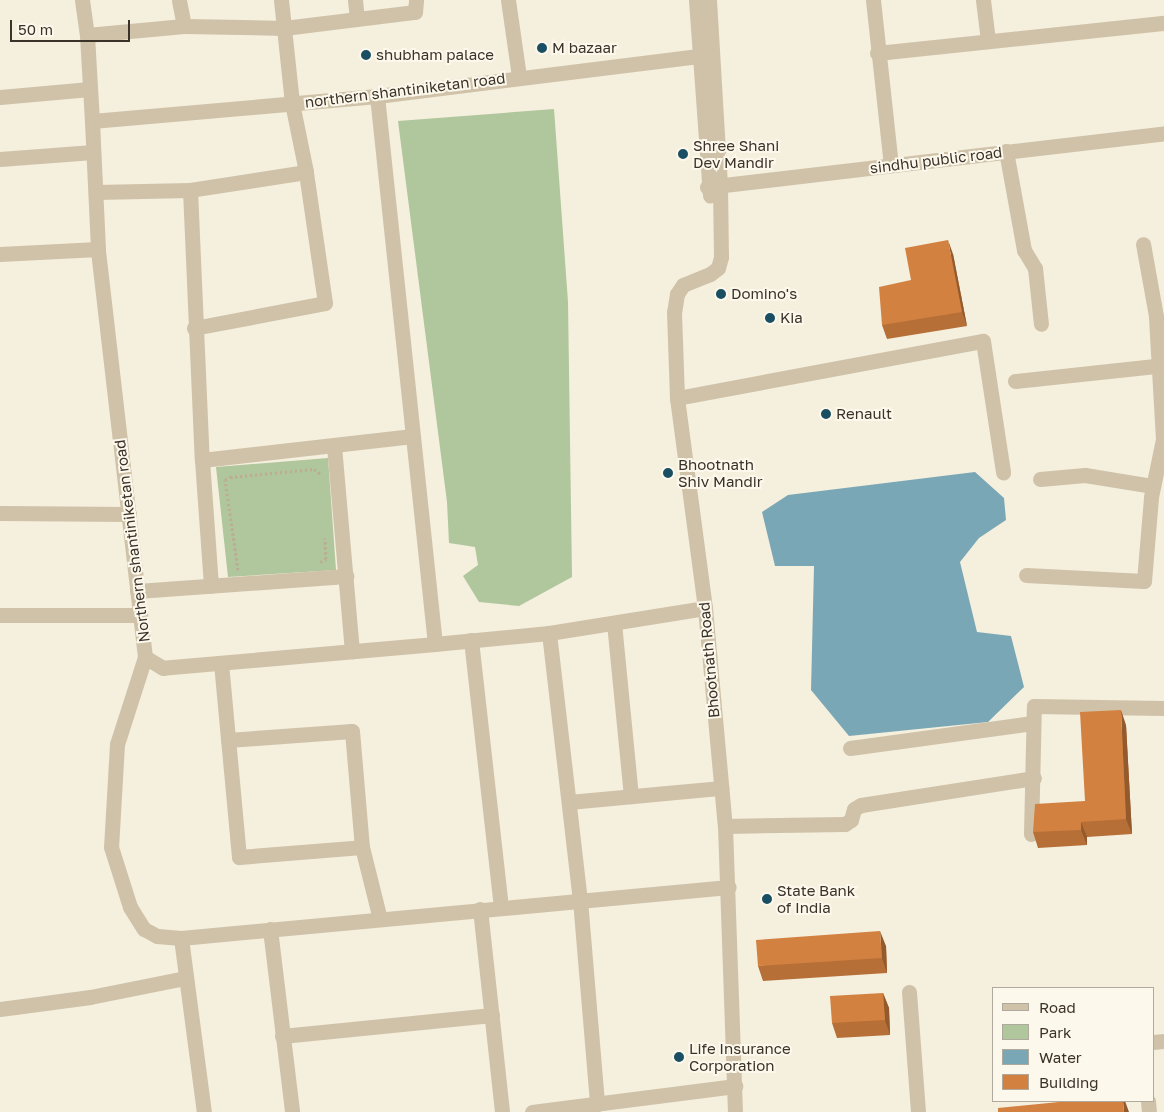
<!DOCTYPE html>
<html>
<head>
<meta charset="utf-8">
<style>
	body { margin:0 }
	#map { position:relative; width:1164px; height:1112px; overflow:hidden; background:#f5efde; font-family:"Golos Text",sans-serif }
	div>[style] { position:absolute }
	.green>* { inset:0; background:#b0c69c }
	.water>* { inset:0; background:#7aa7b5 }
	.path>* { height:3px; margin-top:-1.5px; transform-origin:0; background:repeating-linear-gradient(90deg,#bbac92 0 2.5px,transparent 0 5px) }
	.minor>* { height:15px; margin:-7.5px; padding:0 7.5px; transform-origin:7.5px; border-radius:7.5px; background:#cfc2a8 }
	.wall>* { inset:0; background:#b56f37 }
	.shaded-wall>* { inset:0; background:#935a2d }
	.building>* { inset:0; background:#d28140 }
	.dots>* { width:14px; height:14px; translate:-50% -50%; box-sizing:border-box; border:2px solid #fcf8ec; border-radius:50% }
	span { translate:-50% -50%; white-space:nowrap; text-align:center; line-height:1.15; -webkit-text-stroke:4px #fcf8ec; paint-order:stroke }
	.poi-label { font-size:15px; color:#3b3229 }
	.left { translate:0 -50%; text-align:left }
	.street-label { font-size:15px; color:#3b3229 }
	.legend { position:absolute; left:992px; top:987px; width:162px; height:115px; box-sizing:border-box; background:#fcf8ec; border:1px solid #afa99e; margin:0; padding:6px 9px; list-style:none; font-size:15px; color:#3b3229 }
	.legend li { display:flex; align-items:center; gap:10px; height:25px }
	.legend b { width:25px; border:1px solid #afa99e }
	.scale { position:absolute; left:10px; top:20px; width:120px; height:22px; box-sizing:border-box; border:2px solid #3b3229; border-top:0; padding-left:6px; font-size:15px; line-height:18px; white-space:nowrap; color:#3b3229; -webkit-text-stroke:4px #fcf8ec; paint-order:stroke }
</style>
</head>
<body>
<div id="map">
	<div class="green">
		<div style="clip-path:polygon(554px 109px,568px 302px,572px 577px,519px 606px,479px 602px,463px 576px,478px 565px,475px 547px,449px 543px,447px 502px,398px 121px)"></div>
		<div style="clip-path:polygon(328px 458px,336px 570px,228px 577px,216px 467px)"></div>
	</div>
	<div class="water">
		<div style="clip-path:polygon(975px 472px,1004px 498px,1006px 520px,979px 538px,960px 562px,977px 632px,1011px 636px,1024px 687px,988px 722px,849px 736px,811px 690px,814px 566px,775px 566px,762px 512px,788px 495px)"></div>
	</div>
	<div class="path">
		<div style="left:320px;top:562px;width:7px;rotate:-27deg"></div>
		<div style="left:326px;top:559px;width:21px;rotate:-93deg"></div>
		<div style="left:238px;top:570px;width:91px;rotate:-98.2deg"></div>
		<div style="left:225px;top:480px;width:6px;rotate:-31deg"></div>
		<div style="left:230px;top:477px;width:84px;rotate:-5.4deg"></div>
		<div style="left:314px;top:469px;width:9px;rotate:36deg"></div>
	</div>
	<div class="minor">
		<div style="left:82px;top:0;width:35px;rotate:82deg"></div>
		<div style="left:87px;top:35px;width:97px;rotate:-5.3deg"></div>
		<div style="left:184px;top:26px;width:26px;rotate:-101deg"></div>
		<div style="left:281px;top:0;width:104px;rotate:83.9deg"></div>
		<div style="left:292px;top:103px;width:70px;rotate:78.5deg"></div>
		<div style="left:306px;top:172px;width:117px;rotate:171.2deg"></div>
		<div style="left:190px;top:190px;width:270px;rotate:87.5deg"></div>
		<div style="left:202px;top:460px;width:212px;rotate:-6.5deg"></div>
		<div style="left:355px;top:0;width:19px;rotate:84deg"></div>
		<div style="left:508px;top:0;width:77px;rotate:81.8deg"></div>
		<div style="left:696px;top:0;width:196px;rotate:85.9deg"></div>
		<div style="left:709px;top:0;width:186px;rotate:86.6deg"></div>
		<div style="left:720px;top:186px;width:71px;rotate:89.2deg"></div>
		<div style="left:721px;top:257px;width:11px;rotate:105deg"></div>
		<div style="left:718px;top:268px;width:10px;rotate:143deg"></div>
		<div style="left:710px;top:274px;width:29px;rotate:158deg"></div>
		<div style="left:683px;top:285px;width:11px;rotate:124deg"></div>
		<div style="left:677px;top:294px;width:18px;rotate:99deg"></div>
		<div style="left:674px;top:312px;width:86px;rotate:88deg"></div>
		<div style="left:677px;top:398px;width:212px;rotate:82.4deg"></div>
		<div style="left:705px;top:608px;width:219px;rotate:84.8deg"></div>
		<div style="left:725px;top:826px;width:286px;rotate:88deg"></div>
		<div style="left:873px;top:0;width:166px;rotate:83.8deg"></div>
		<div style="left:983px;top:0;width:41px;rotate:83deg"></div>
		<div style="left:184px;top:26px;width:100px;rotate:1.1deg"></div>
		<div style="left:284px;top:28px;width:132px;rotate:-7deg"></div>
		<div style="left:415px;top:12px;width:12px;rotate:-85deg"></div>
		<div style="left:87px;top:35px;width:86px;rotate:86.7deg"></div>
		<div style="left:877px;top:53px;width:289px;rotate:-6deg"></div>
		<div style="left:377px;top:96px;width:551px;rotate:83.96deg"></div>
		<div style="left:0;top:97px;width:90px;rotate:-5.1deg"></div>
		<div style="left:1006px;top:151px;width:101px;rotate:79.7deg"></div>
		<div style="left:1024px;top:250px;width:21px;rotate:59deg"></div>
		<div style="left:1035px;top:268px;width:56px;rotate:83.9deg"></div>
		<div style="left:0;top:159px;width:93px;rotate:-4.3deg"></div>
		<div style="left:707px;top:187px;width:460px;rotate:-6.7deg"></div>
		<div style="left:96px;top:192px;width:94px;rotate:-1.2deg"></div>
		<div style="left:0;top:254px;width:98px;rotate:-2.9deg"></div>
		<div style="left:194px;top:328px;width:133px;rotate:-10.8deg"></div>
		<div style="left:325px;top:303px;width:132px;rotate:-98.3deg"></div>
		<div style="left:1015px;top:381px;width:150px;rotate:-6.1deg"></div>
		<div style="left:677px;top:398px;width:311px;rotate:-10.6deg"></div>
		<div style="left:983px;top:341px;width:133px;rotate:81.3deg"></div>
		<div style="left:334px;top:446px;width:206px;rotate:85deg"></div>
		<div style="left:202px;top:460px;width:126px;rotate:85.9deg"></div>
		<div style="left:1040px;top:479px;width:45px;rotate:-5.1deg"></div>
		<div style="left:1085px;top:475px;width:69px;rotate:9.2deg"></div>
		<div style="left:0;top:513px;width:129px;rotate:0.4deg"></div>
		<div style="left:1026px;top:575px;width:118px;rotate:2.9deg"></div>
		<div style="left:1144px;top:581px;width:84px;rotate:-85.2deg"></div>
		<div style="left:1151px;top:497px;width:59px;rotate:-78.3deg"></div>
		<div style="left:1163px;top:439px;width:123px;rotate:-93.3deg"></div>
		<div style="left:1156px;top:316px;width:73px;rotate:-100.2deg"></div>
		<div style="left:137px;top:591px;width:210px;rotate:-4.1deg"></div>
		<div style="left:705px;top:608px;width:158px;rotate:170.9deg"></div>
		<div style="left:549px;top:633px;width:115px;rotate:174.5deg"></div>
		<div style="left:435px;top:644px;width:273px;rotate:175deg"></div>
		<div style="left:163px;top:668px;width:21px;rotate:-149deg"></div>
		<div style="left:145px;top:657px;width:411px;rotate:-96.6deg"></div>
		<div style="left:98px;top:249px;width:128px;rotate:-92.7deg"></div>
		<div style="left:92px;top:121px;width:286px;rotate:-5deg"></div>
		<div style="left:377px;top:96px;width:324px;rotate:-7.1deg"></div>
		<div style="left:699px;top:56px;width:13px;rotate:13deg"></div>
		<div style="left:0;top:615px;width:140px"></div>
		<div style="left:614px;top:623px;width:174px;rotate:84.4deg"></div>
		<div style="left:549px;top:633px;width:269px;rotate:83.4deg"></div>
		<div style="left:580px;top:900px;width:205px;rotate:85.2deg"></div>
		<div style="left:471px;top:640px;width:269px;rotate:83.6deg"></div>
		<div style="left:145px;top:657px;width:91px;rotate:107.8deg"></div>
		<div style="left:117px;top:744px;width:103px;rotate:93.3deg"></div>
		<div style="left:111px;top:847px;width:63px;rotate:72.4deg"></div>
		<div style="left:130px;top:907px;width:26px;rotate:58deg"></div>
		<div style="left:144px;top:929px;width:15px;rotate:28deg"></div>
		<div style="left:157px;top:936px;width:24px;rotate:5deg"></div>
		<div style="left:181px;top:938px;width:550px;rotate:-5.32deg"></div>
		<div style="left:221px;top:663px;width:195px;rotate:84.7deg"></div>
		<div style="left:239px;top:857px;width:123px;rotate:-4.6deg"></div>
		<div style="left:362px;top:847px;width:74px;rotate:76deg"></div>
		<div style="left:228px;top:740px;width:124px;rotate:-4.2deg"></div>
		<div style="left:352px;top:731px;width:116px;rotate:85.1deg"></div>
		<div style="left:850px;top:748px;width:184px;rotate:-7.8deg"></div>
		<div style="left:569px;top:802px;width:153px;rotate:-5.3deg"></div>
		<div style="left:725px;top:826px;width:120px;rotate:-1deg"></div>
		<div style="left:845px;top:824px;width:7px;rotate:-34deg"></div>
		<div style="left:851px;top:820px;width:11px;rotate:-75deg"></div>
		<div style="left:854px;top:809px;width:8px;rotate:-30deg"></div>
		<div style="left:861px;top:805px;width:175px;rotate:-8.9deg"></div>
		<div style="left:1031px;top:834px;width:128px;rotate:-88.7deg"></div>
		<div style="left:1034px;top:706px;width:130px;rotate:0.9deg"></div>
		<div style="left:480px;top:909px;width:204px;rotate:83.8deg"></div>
		<div style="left:270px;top:929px;width:184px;rotate:83.1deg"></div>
		<div style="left:181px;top:938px;width:176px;rotate:82.5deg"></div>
		<div style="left:909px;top:992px;width:120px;rotate:85.7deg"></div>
		<div style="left:0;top:1009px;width:91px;rotate:-7.6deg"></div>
		<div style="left:90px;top:997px;width:97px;rotate:-11.3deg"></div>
		<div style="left:282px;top:1036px;width:211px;rotate:-5.7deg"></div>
		<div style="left:1153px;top:1042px;width:11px;rotate:-5deg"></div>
		<div style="left:1148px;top:1101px;width:11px;rotate:85deg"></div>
		<div style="left:532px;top:1112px;width:205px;rotate:-7.3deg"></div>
	</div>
	<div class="wall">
		<div style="clip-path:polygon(953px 254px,967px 326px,887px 339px,882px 325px,911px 280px)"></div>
		<div style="clip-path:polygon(1126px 725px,1132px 834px,1087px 837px,1087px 845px,1038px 848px,1033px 832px,1085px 801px)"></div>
		<div style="clip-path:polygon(886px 946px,887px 973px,763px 981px,758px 966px)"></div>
		<div style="clip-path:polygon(883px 993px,889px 1008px,890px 1035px,837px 1038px,832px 1023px)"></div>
	</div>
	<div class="shaded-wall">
		<div style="clip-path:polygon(948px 240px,953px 254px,967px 326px,962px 312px)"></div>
		<div style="clip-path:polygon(1121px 710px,1126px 725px,1132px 834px,1126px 819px)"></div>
		<div style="clip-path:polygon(1081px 822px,1087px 837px,1087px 845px,1081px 830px)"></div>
		<div style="clip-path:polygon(880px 931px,886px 946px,887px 973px,882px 958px)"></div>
		<div style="clip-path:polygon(883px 993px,889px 1008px,890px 1035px,885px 1020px)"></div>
		<div style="clip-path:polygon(1123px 1101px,1125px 1101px,1129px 1112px,1124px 1112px)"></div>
	</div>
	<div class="building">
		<div style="clip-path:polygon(948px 240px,962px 312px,882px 325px,879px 287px,911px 280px,905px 248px)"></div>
		<div style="clip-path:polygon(1121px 710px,1126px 819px,1081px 822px,1081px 830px,1033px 832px,1035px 804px,1085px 801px,1080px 712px)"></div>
		<div style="clip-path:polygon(880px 931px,882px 958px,758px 966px,756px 940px)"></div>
		<div style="clip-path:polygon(883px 993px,885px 1020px,832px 1023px,830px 996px)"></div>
		<div style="clip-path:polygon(1069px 1101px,1123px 1101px,1124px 1112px,998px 1112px,998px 1108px)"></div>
	</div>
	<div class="dots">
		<div style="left:542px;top:48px;background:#1a4e62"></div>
		<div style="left:366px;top:55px;background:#1a4e62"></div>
		<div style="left:683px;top:154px;background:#1a4e62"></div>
		<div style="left:721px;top:294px;background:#1a4e62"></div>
		<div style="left:770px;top:318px;background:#1a4e62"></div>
		<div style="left:826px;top:414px;background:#1a4e62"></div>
		<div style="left:668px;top:473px;background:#1a4e62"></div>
		<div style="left:767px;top:899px;background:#1a4e62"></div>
		<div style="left:679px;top:1057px;background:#1a4e62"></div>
	</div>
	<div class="poi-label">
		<span class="left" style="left:552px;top:48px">M bazaar</span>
		<span class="left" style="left:376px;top:55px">shubham palace</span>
		<span class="left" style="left:693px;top:154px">Shree Shani<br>Dev Mandir</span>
		<span class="left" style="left:731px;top:294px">Domino's</span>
		<span class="left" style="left:780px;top:318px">Kia</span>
		<span class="left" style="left:836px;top:414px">Renault</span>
		<span class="left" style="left:678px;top:473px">Bhootnath<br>Shiv Mandir</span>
		<span class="left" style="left:777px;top:899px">State Bank<br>of India</span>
		<span class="left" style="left:689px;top:1057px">Life Insurance<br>Corporation</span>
	</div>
	<div class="street-label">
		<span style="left:405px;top:90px;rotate:-7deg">northern shantiniketan road</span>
		<span style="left:936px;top:160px;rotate:-7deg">sindhu public road</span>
		<span style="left:132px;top:541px;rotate:-97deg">Northern shantiniketan road</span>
		<span style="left:709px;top:660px;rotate:-95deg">Bhootnath Road</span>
	</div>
	<ul class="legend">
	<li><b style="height:6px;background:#cfc2a8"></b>Road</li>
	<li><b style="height:14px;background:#b0c69c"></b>Park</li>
	<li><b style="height:14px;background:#7aa7b5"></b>Water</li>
	<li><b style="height:14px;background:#d28140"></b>Building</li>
	</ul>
	<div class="scale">50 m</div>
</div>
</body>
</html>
